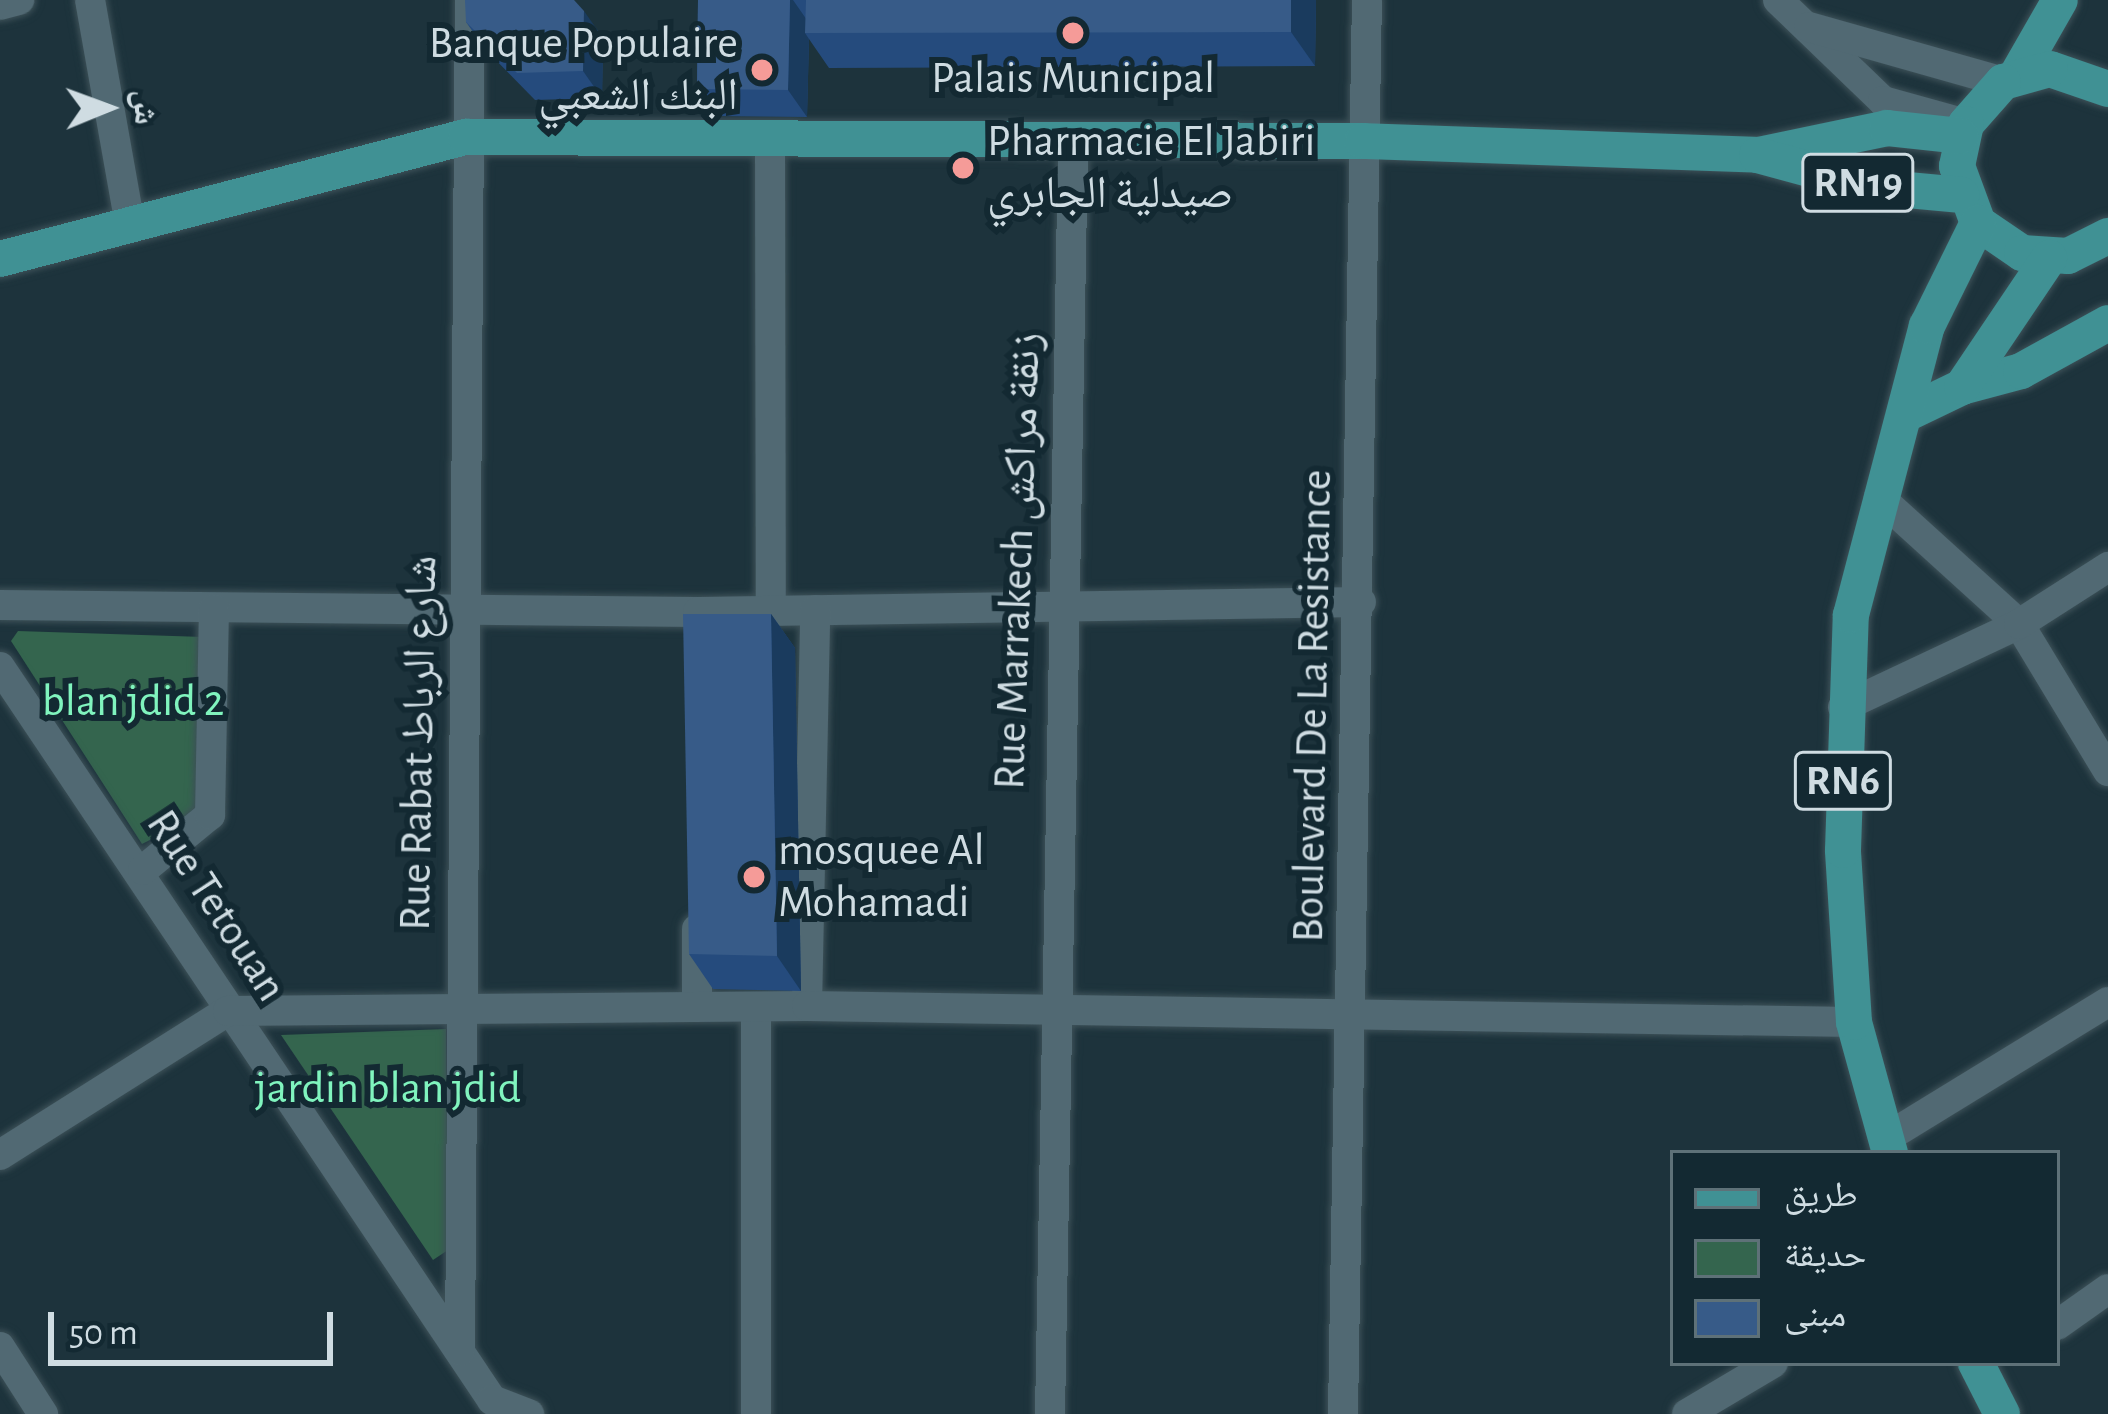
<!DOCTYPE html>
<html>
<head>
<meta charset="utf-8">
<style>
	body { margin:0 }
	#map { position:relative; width:2108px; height:1414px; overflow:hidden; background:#1d333c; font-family:"Alegreya Sans","Noto Naskh Arabic",sans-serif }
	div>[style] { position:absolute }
	.green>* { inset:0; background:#34654e }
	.roads { filter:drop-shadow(0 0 3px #3d5158) drop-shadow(0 0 3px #3d5158) }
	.street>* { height:30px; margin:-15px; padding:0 15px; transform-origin:15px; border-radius:15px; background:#516973 }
	.primary>* { height:36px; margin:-18px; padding:0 18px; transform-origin:18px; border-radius:18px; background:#409194 }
	.wall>* { inset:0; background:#254b7d }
	.shaded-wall>* { inset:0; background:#1a3b5e }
	.building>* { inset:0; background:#375b88 }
	.dots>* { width:33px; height:33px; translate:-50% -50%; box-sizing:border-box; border:6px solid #132932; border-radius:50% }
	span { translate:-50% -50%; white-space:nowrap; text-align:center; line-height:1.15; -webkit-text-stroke:12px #132932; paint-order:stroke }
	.shield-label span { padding:3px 9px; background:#132932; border:3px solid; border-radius:9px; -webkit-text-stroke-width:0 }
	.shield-label { font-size:42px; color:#cfdce2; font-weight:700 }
	.poi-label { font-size:45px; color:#cfdce2 }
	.right { translate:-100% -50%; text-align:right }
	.left { translate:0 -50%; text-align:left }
	.street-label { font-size:45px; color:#cfdce2 }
	.park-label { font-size:45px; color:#80f4be }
	.legend { position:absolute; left:1670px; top:1150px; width:390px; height:216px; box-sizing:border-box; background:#132932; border:3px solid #5e7178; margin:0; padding:15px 21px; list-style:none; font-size:36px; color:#cfdce2 }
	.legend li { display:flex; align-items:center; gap:24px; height:60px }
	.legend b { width:60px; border:3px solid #5e7178 }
	.north { position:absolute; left:48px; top:48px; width:120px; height:120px; -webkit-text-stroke:9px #132932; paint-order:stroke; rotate:89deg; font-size:33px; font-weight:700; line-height:48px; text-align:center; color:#cfdce2 }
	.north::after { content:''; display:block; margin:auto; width:42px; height:54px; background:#cfdce2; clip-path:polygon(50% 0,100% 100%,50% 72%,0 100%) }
	.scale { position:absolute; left:48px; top:1312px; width:285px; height:54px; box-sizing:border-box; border:6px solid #cfdce2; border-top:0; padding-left:15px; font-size:36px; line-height:42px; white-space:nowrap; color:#cfdce2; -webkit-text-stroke:9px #132932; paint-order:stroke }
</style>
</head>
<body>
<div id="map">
	<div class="green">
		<div style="clip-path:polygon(18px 631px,204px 637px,206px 812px,142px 844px,11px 641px)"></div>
		<div style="clip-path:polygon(446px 1029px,448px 1250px,433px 1260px,281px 1035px)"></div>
	</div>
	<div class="roads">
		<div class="street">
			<div style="left:90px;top:0;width:223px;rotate:79.9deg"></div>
			<div style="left:1778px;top:0;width:146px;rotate:43.9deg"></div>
			<div style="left:1883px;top:101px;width:86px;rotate:15.5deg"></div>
			<div style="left:0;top:5px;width:20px;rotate:-15deg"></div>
			<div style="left:1809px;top:27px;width:202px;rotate:15.8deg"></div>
			<div style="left:770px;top:145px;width:466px;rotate:89.9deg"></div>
			<div style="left:1879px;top:497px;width:189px;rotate:42.2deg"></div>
			<div style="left:2019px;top:624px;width:172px;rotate:58.8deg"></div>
			<div style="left:0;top:605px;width:698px;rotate:0.57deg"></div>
			<div style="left:698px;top:612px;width:663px;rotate:-0.86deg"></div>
			<div style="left:0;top:667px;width:883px;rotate:56.13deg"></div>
			<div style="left:492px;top:1400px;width:40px;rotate:21deg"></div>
			<div style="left:1843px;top:707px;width:195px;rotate:-25.2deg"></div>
			<div style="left:2019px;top:624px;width:106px;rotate:-32.6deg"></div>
			<div style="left:143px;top:870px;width:87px;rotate:-39.4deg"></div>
			<div style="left:210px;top:815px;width:206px;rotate:-88.9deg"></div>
			<div style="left:807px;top:1006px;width:396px;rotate:-88.8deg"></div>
			<div style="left:697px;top:1007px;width:78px;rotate:-90deg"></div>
			<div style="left:756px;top:1008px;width:406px;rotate:90deg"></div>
			<div style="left:1886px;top:1138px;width:260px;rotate:-31.5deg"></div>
			<div style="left:0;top:1155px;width:270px;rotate:-32.3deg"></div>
			<div style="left:228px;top:1011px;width:579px;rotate:-0.49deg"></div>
			<div style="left:807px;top:1006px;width:1047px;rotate:0.88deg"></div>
			<div style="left:2057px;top:1325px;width:62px;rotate:-35.2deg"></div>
			<div style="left:0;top:1347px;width:80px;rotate:57.3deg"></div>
			<div style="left:460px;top:1351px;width:1351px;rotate:-89.58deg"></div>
			<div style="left:1050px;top:1414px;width:1271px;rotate:-88.96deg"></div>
			<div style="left:1343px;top:1414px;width:1414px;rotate:-89.03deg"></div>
			<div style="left:1687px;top:1414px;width:100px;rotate:-30.7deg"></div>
		</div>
		<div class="primary">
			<div style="left:2017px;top:75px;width:86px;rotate:-60.2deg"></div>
			<div style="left:2108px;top:89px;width:61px;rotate:-161deg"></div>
			<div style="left:2050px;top:69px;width:49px;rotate:164.5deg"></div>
			<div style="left:2003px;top:82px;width:56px;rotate:131.4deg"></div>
			<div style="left:1966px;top:124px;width:43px;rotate:102.1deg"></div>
			<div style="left:1957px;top:166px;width:61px;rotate:69.8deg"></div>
			<div style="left:1978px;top:223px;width:53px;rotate:34.3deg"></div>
			<div style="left:2022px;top:253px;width:46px;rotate:3.7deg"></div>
			<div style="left:2068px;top:256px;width:45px;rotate:-26.6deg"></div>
			<div style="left:1758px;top:155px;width:132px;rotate:-11.8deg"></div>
			<div style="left:1887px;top:128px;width:74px;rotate:6.2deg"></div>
			<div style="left:0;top:259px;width:482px;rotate:-14.7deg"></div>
			<div style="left:466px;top:137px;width:897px;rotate:0.26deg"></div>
			<div style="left:1363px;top:141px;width:394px;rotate:2deg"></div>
			<div style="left:1757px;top:155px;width:122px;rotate:15.2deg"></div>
			<div style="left:1875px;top:187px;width:87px;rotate:5.3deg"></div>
			<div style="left:1962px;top:387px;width:61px;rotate:-15.2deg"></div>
			<div style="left:2021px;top:371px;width:99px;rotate:-28.9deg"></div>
			<div style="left:1908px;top:413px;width:60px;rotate:-25.7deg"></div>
			<div style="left:1962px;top:387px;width:156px;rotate:-56deg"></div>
			<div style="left:1890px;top:1153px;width:136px;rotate:-105.4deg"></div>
			<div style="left:1854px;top:1022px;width:172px;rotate:-93.7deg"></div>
			<div style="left:1843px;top:850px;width:235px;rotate:-88.1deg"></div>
			<div style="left:1851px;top:615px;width:299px;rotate:-75.3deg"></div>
			<div style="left:1927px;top:326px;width:115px;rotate:-63.7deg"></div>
			<div style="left:1976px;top:1363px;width:57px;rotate:63deg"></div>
		</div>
	</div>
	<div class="wall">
		<div style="clip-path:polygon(698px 0,1316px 0,1315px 66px,829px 68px,809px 39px,807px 117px,716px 116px,697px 89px)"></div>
		<div style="clip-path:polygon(466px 22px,603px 38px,602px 98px,535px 100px,485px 49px)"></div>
		<div style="clip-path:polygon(771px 614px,795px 648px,801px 991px,713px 989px,689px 954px)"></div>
	</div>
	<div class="shaded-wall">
		<div style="clip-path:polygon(790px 0,793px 0,809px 23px,805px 33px,809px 39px,807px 117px,788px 90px)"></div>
		<div style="clip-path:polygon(1291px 0,1316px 0,1315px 66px,1291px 32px)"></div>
		<div style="clip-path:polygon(584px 11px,603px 38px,602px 98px,583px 71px)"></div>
		<div style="clip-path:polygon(771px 614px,795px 648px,801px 991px,777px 956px)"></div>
	</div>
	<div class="building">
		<div style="clip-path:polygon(465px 0,574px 0,584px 11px,583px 71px,517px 73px,466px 22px)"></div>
		<div style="clip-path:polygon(698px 0,790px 0,788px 90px,697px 89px)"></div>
		<div style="clip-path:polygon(806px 0,1291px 0,1291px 32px,805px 33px)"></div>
		<div style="clip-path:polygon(683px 614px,771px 614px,777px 956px,689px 954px)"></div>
	</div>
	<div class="dots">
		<div style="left:1073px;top:33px;background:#f59b98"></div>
		<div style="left:762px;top:70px;background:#f59b98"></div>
		<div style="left:963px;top:168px;background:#f59b98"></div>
		<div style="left:754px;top:877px;background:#f59b98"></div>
	</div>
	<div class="shield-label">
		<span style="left:1858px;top:183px">RN19</span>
		<span style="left:1843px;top:781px">RN6</span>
	</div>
	<div class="poi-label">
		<span class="right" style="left:738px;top:70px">Banque Populaire<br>البنك الشعبي</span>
		<span style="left:1073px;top:79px">Palais Municipal</span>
		<span class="left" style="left:987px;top:168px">Pharmacie El Jabiri<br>صيدلية الجابري</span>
		<span class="left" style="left:778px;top:877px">mosquee Al<br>Mohamadi</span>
	</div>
	<div class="street-label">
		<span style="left:1018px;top:561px;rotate:-88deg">Rue Marrakech زنقة مراكش</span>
		<span style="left:1313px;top:706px;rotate:-89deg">Boulevard De La Resistance</span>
		<span style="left:419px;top:743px;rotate:-89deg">Rue Rabat شارع الرباط</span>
		<span style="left:216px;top:906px;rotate:57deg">Rue Tetouan</span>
	</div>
	<div class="park-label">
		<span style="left:133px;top:702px">blan jdid 2</span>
		<span style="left:388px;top:1089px">jardin blan jdid</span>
	</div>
	<ul class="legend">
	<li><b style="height:15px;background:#409194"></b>طريق</li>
	<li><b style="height:33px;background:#34654e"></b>حديقة</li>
	<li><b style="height:33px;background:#375b88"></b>مبنى</li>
	</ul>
	<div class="north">ش</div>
	<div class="scale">50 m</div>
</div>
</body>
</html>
